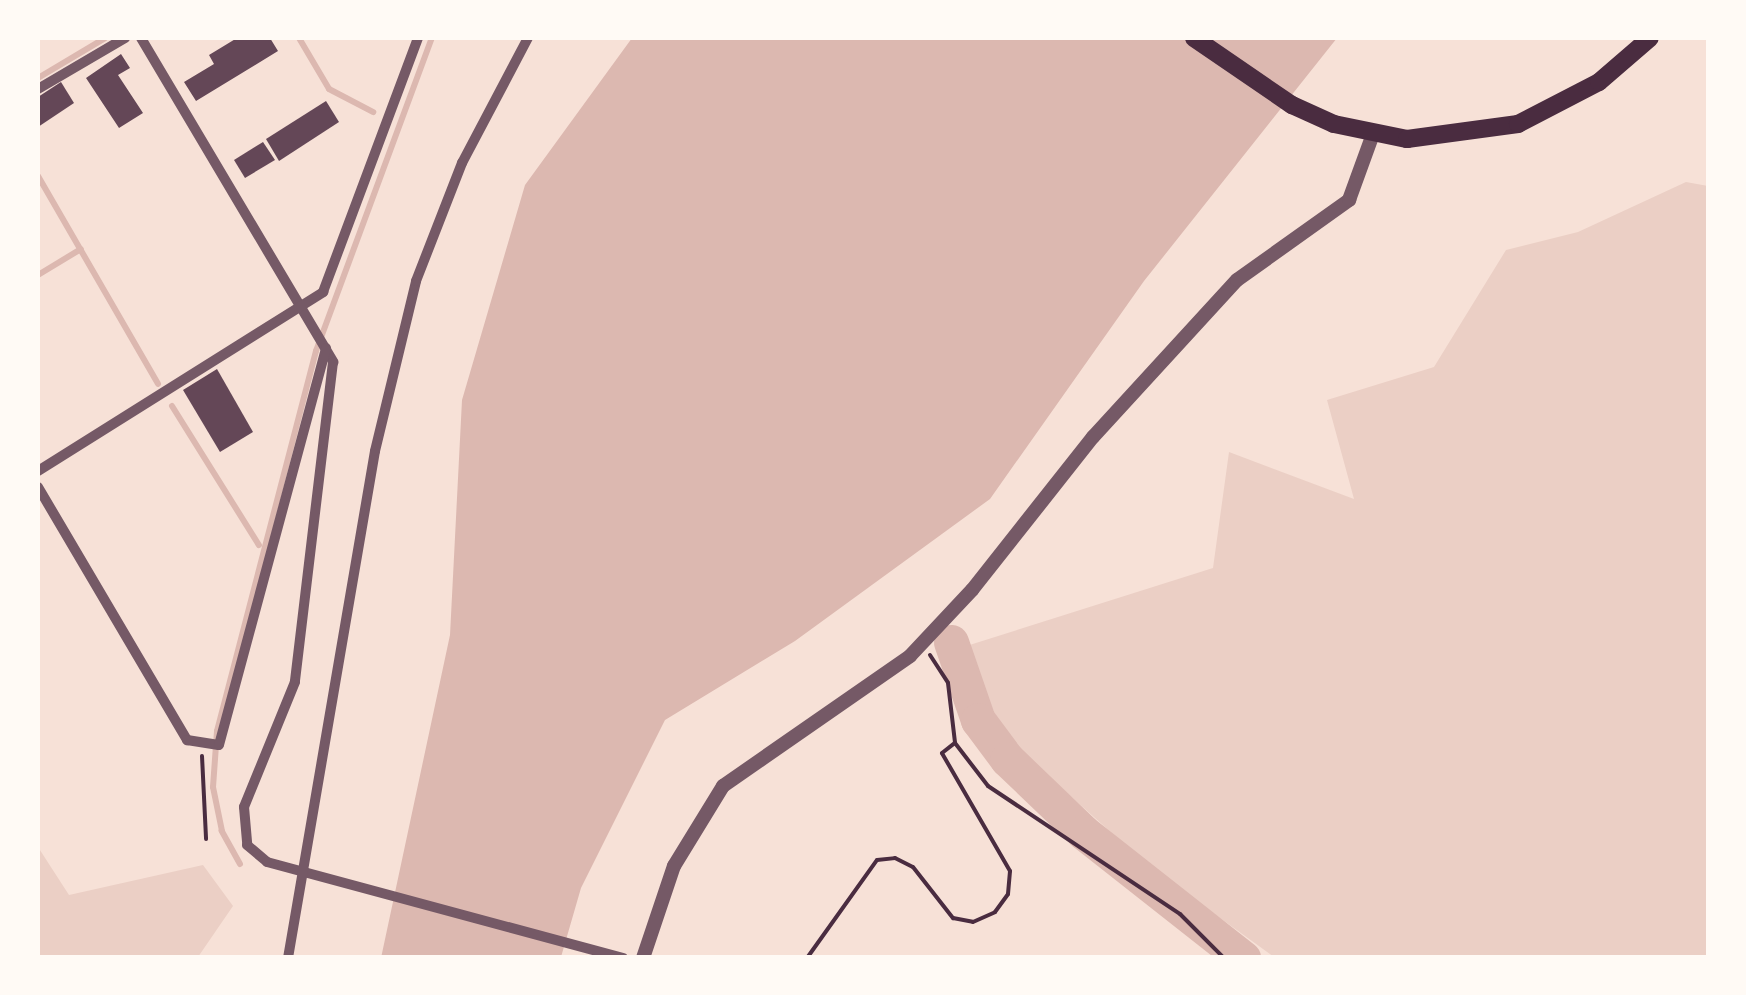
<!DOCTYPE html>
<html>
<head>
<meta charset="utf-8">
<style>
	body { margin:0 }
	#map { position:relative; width:1746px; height:995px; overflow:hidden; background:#f7e1d7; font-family:Karla,sans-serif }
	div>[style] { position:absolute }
	.green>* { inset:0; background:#ebcfc5 }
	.water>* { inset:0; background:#dcb8b0 }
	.stream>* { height:6px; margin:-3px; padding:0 3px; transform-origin:3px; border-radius:3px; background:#dcb8b0 }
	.river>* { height:35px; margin:-17.5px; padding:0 17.5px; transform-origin:17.5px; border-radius:17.5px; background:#dcb8b0 }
	.building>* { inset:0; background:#644757 }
	.path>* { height:4px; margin:-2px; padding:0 2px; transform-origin:2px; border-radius:2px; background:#4a2c40 }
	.minor>* { height:10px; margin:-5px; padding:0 5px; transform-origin:5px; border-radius:5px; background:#755966 }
	.tertiary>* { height:14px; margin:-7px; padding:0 7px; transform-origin:7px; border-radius:7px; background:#755966 }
	.primary>* { height:18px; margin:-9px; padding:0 9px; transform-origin:9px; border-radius:9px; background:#4a2c40 }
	span { translate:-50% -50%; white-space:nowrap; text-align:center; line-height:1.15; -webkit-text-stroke:10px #fffaf5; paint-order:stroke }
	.frame { position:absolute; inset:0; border:40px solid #fffaf5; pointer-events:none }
</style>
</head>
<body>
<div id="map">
	<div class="green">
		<div style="clip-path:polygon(1686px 182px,1708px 186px,1708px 957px,1274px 957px,1151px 868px,1010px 742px,960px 648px,1213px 568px,1229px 452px,1354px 499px,1327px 400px,1434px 367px,1506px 250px,1578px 232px)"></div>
		<div style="clip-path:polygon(38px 847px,69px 895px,203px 865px,233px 906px,198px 957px,38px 957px)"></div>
	</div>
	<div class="water">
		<div style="clip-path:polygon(632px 38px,1337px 38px,1144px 281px,990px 499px,795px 641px,665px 720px,581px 888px,561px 957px,381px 958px,450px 635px,462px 400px,525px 185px)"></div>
	</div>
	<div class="stream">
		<div style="left:299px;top:38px;width:59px;rotate:59.5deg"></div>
		<div style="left:329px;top:89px;width:50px;rotate:27.6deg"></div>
		<div style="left:38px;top:78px;width:78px;rotate:-30.8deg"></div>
		<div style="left:38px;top:176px;width:240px;rotate:60deg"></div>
		<div style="left:38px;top:275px;width:50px;rotate:-31.2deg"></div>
		<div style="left:172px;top:406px;width:164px;rotate:58deg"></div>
		<div style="left:240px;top:864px;width:38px;rotate:-119deg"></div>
		<div style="left:222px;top:831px;width:45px;rotate:-101.6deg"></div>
		<div style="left:213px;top:787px;width:56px;rotate:-85.9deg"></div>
		<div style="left:217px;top:731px;width:393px;rotate:-75.4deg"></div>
		<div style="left:316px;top:351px;width:334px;rotate:-69.7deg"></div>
	</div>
	<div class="river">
		<div style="left:951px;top:642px;width:83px;rotate:70.9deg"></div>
		<div style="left:978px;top:720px;width:49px;rotate:53.4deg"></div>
		<div style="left:1007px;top:759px;width:105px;rotate:43.8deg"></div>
		<div style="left:1083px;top:832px;width:204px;rotate:38.2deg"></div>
	</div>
	<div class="building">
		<div style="clip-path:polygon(237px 38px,270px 38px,278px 51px,196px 101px,184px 82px,214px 64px,209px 55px)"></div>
		<div style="clip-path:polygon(121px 54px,130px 68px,118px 75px,143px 113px,119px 128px,86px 78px)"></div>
		<div style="clip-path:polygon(61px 82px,74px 103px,38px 127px,38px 97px)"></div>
		<div style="clip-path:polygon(326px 101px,339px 122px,279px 161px,266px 139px)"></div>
		<div style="clip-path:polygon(263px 142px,275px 160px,245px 178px,234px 160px)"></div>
		<div style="clip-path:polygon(217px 369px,253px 432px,220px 452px,183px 390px)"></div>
	</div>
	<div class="path">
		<div style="left:930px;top:655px;width:33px;rotate:57deg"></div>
		<div style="left:948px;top:683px;width:60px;rotate:83.3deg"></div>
		<div style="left:955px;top:743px;width:54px;rotate:52.5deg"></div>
		<div style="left:988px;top:786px;width:231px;rotate:33.7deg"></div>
		<div style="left:1180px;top:914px;width:62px;rotate:45deg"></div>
		<div style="left:202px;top:756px;width:83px;rotate:87.2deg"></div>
		<div style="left:807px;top:958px;width:120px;rotate:-54.5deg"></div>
		<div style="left:877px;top:860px;width:18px;rotate:-6deg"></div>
		<div style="left:895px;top:858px;width:20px;rotate:27deg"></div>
		<div style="left:913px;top:867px;width:65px;rotate:51.9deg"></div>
		<div style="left:953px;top:918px;width:20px;rotate:11deg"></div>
		<div style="left:973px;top:922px;width:24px;rotate:-24deg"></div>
		<div style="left:995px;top:912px;width:22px;rotate:-54deg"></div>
		<div style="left:1008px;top:894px;width:23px;rotate:-85deg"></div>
		<div style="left:1010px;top:871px;width:136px;rotate:-120deg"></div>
		<div style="left:942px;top:753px;width:16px;rotate:-38deg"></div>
	</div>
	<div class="minor">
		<div style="left:141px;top:38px;width:377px;rotate:59.3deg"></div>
		<div style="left:333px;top:362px;width:322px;rotate:96.8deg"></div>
		<div style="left:295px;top:682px;width:135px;rotate:112.2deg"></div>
		<div style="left:244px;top:807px;width:38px;rotate:85deg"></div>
		<div style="left:247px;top:845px;width:26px;rotate:40deg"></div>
		<div style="left:267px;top:862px;width:369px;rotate:15.1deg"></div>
		<div style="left:38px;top:89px;width:101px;rotate:-30.4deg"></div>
		<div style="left:38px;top:471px;width:337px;rotate:-32.1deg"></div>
		<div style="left:323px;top:292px;width:271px;rotate:-69.5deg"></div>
		<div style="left:38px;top:487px;width:294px;rotate:59.5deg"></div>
		<div style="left:187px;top:740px;width:32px;rotate:9deg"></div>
		<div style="left:219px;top:745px;width:411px;rotate:-74.9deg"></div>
		<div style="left:288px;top:958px;width:514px;rotate:-80.26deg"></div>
		<div style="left:375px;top:451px;width:175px;rotate:-76.4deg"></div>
		<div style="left:416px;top:281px;width:127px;rotate:-68.7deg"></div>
		<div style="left:462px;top:163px;width:141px;rotate:-62.2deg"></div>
	</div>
	<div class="tertiary">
		<div style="left:643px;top:958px;width:97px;rotate:-71.4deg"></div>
		<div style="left:674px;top:866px;width:94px;rotate:-58.5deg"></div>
		<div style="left:723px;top:786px;width:228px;rotate:-34.8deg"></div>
		<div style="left:910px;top:656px;width:91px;rotate:-46.8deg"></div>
		<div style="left:972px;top:590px;width:195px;rotate:-51.7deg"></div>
		<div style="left:1093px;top:437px;width:213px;rotate:-47.5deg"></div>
		<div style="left:1237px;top:280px;width:138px;rotate:-35.5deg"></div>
		<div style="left:1349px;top:200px;width:70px;rotate:-70deg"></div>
	</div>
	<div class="primary">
		<div style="left:1194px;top:38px;width:119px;rotate:34.4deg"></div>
		<div style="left:1292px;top:105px;width:46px;rotate:24.3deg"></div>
		<div style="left:1334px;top:124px;width:75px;rotate:11.6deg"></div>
		<div style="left:1407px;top:139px;width:112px;rotate:-7.7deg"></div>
		<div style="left:1518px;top:124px;width:91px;rotate:-27.4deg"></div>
		<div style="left:1599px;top:82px;width:67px;rotate:-40.8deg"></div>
	</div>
	<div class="frame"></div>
</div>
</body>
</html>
